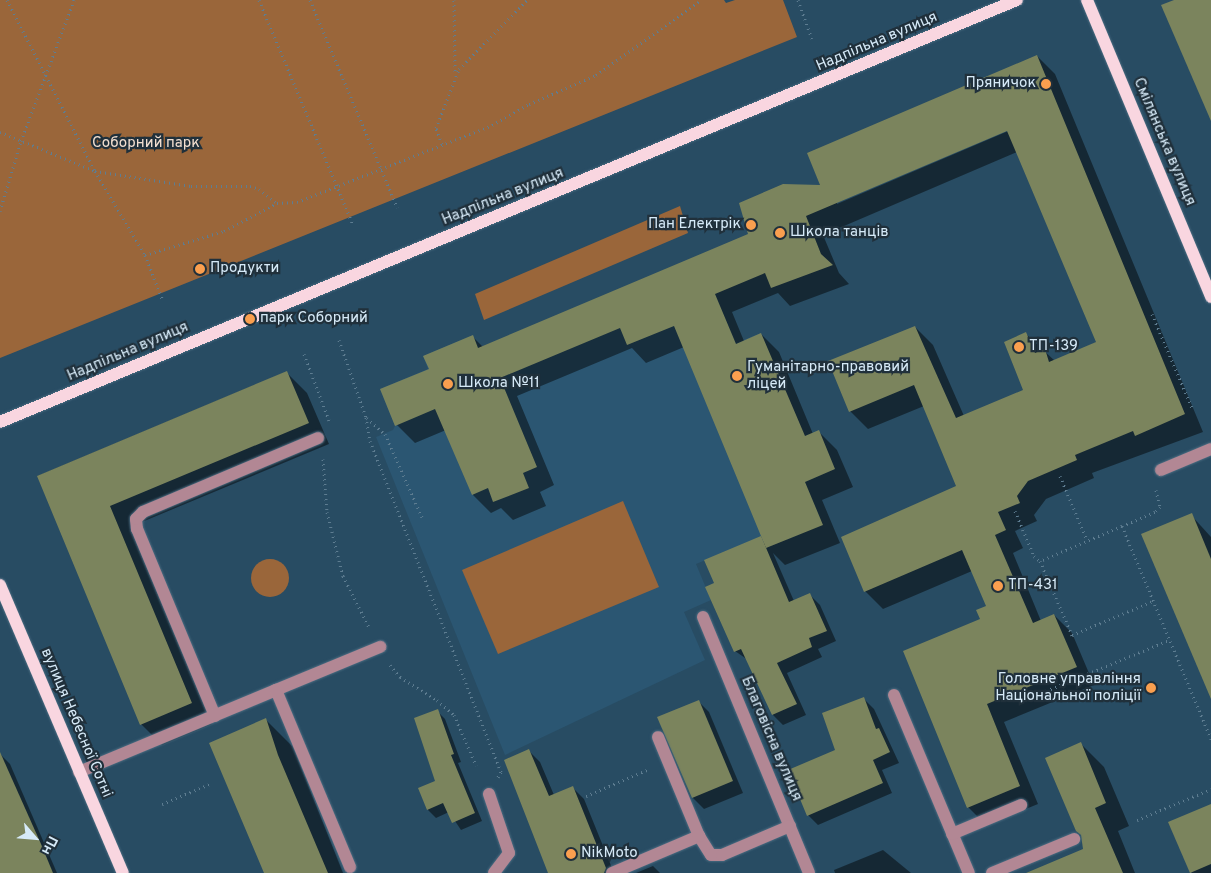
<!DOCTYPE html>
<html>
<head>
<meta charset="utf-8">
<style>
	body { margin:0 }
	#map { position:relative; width:1211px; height:873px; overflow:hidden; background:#284c63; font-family:Overpass,sans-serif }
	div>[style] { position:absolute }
	.built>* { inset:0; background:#2b5672 }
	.green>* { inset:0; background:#9a663a }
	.round { border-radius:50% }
	.shadow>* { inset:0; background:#0007 }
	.building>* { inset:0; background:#7b845d }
	.path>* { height:3px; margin-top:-1.5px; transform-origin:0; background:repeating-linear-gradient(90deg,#5e7d91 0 1px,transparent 0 5px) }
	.roads { filter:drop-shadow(0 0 1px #4b6c81) drop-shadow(0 0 1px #4b6c81) }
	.minor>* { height:12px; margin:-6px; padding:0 6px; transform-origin:6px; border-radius:6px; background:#b28794 }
	.major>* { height:12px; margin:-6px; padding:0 6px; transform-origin:6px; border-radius:6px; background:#f9d6e0 }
	.dots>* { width:14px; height:14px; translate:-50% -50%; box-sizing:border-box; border:2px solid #20303b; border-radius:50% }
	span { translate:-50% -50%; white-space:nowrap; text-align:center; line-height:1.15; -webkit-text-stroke:4.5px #20303b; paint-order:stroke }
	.street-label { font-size:15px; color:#d6eaf8 }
	.poi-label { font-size:15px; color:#d6eaf8 }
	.right { translate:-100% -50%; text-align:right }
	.left { translate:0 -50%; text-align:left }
	.park-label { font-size:15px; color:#f3dfd0 }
	.north { position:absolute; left:10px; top:813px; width:50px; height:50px; -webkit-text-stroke:4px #20303b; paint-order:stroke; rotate:117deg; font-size:14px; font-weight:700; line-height:20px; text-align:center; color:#d6eaf8 }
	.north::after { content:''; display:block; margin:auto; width:18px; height:22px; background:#d6eaf8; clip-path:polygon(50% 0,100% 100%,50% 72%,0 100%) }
</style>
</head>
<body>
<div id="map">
	<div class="built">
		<div style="clip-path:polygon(715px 294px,736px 343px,761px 333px,804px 436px,819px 430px,835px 469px,805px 482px,820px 517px,798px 526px,801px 534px,787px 540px,782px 529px,696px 564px,711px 600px,684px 612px,705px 660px,505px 755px,376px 437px,393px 430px,395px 426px,380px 389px,428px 369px,423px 356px,473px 335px,479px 348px)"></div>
	</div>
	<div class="green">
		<div style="clip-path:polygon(0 0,724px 0,726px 3px,735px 0,783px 0,797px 37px,0 358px)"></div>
		<div style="clip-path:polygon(680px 206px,688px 233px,484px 320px,475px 294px)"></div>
		<div style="clip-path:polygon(623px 501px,659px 587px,498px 654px,462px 570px)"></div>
		<div class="round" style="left:251px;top:559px;width:38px;height:38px"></div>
	</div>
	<div class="shadow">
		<div style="clip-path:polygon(evenodd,1037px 56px,1055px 74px,1203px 432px,1092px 473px,1094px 478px,1046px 499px,1034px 515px,1037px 521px,1015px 531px,1023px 548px,1013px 553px,1041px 621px,1054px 615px,1072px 633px,1094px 685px,1004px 722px,1038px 804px,986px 825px,968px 807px,981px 620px,988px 607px,972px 571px,883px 609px,865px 591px,958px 487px,924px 406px,868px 429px,850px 411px,915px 327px,933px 345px,964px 416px,1025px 391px,1026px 334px,1055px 361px,1097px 342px,1017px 152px,823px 235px,839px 273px,849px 284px,790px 306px,778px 293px,732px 312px,744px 341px,761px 334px,779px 352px,813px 434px,819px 432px,837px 450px,853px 487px,822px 500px,840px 543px,785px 565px,773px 553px,794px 601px,810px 595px,820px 605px,836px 641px,818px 649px,822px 657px,787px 673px,806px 715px,783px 725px,773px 715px,748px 660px,735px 651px,716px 584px,765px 542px,684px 347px,646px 363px,632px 348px,517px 396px,554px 485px,540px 492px,546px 506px,513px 520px,501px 508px,491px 513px,473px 495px,446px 430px,415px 443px,397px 425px,430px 370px,472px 336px,483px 347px,750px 235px,822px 186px,1037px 56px,1012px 127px,1013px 129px,837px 204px,837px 202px,1012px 127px)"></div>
		<div style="clip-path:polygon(286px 372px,307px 393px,329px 444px,130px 527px,212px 724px,162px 745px,141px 724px,38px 476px)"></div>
		<div style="clip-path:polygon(1191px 515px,1211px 537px,1211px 697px)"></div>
		<div style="clip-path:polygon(864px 699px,874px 709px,899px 763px,882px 770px,892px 793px,818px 825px,808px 815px)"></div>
		<div style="clip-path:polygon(698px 701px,709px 712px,743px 793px,704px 809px,693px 798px,659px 718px)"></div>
		<div style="clip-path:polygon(437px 711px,445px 719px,461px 762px,458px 763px,482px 821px,461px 830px,449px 812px,436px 818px,428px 810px,419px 789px,437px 781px)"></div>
		<div style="clip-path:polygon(266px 720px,293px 747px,343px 873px,265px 873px)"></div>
		<div style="clip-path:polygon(1081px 744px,1104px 767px,1129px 826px,1118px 831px,1135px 873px,1029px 873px,1085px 850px)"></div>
		<div style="clip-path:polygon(528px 750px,540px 762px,554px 795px,572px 787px,584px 799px,614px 873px,550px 873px)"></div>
		<div style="clip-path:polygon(0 754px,10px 764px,57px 873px,0 873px)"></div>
		<div style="clip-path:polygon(1211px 805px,1211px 873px,1192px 873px,1191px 872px)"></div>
		<div style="clip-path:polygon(883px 850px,911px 873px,835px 873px,834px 870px)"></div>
		<div style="clip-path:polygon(653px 866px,660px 873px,636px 873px)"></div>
	</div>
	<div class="building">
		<div style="clip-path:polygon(1174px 0,1211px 0,1211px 121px,1161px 5px)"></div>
		<div style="clip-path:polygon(1037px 55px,1185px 414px,1135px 436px,1133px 431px,1075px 455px,1077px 460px,1028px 481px,1017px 496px,1020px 503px,998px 512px,1006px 530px,995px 535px,1033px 623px,1054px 614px,1077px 667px,987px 704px,1020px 786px,967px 808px,903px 651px,980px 619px,976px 610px,986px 606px,962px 550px,864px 592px,841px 537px,956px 486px,914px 385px,849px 412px,828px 361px,915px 326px,956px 418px,1023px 390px,1004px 342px,1026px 332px,1035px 353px,1045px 349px,1049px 362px,1096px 342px,1007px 131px,806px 216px,821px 254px,833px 265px,771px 288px,765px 273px,715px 294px,736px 344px,761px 333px,805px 436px,819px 430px,835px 469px,805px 482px,823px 525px,766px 548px,674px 326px,627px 345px,620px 328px,500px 378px,537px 467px,523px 473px,529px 488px,493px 502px,488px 488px,472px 495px,435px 409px,395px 426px,380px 389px,429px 369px,423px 356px,473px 335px,478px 348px,748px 234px,739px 203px,783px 184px,820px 185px,807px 153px)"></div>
		<div style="clip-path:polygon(287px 371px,309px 423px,110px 506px,192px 703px,140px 725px,37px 476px)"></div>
		<div style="clip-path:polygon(1192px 513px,1211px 559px,1211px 699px,1141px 534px)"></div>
		<div style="clip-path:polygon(761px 536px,789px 602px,810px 593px,827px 631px,809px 638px,812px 647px,777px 663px,797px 704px,772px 715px,741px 649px,734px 652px,705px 587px,714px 583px,704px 560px)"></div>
		<div style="clip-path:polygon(864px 697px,876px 729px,879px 728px,890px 752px,873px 760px,883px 783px,807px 816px,788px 770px,835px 750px,822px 713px)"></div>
		<div style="clip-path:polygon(699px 700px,733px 781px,692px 798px,657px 717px)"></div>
		<div style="clip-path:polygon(438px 709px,454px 754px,451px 755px,475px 813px,452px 823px,443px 803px,427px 810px,418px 788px,435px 781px,414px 718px)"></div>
		<div style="clip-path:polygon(266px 718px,278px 755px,328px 873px,264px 873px,209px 743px)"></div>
		<div style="clip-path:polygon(1081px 742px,1106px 803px,1095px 808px,1123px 873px,1026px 873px,1083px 849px,1081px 835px,1076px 831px,1045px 758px)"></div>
		<div style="clip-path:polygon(529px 749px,549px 796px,573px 786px,606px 868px,604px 873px,548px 873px,504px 760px)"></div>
		<div style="clip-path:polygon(0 752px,41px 844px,53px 873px,0 873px)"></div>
		<div style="clip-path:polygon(1211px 804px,1211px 864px,1190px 873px,1168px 822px)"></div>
	</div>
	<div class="path">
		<div style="left:7px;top:0;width:192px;rotate:62.8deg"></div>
		<div style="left:95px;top:171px;width:98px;rotate:59.2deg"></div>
		<div style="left:145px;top:255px;width:49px;rotate:68.6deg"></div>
		<div style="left:259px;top:0;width:244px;rotate:67.3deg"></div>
		<div style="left:310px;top:0;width:225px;rotate:67.2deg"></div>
		<div style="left:454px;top:0;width:74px;rotate:89.2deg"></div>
		<div style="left:798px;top:0;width:41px;rotate:70.3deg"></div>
		<div style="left:0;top:132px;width:103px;rotate:22.3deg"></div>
		<div style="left:95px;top:171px;width:97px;rotate:8.9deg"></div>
		<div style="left:191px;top:186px;width:59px"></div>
		<div style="left:250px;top:186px;width:9px;rotate:18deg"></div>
		<div style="left:259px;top:189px;width:23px;rotate:38deg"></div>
		<div style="left:442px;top:144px;width:17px;rotate:-111deg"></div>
		<div style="left:436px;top:128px;width:63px;rotate:-68.7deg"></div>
		<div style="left:459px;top:69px;width:97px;rotate:-45.4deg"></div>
		<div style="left:0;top:211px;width:73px;rotate:-73.3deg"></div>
		<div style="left:21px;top:141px;width:151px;rotate:-69.4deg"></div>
		<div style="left:145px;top:255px;width:83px;rotate:-16.9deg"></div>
		<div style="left:224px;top:231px;width:60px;rotate:-27.8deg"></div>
		<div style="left:277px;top:203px;width:20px;rotate:-3deg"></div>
		<div style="left:297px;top:202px;width:210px;rotate:-21.5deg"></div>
		<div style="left:492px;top:125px;width:43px;rotate:-29.6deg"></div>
		<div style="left:529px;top:104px;width:73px;rotate:-23.4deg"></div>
		<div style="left:596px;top:75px;width:129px;rotate:-35.5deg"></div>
		<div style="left:1152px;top:314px;width:104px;rotate:66.9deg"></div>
		<div style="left:339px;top:340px;width:82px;rotate:70.7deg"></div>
		<div style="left:366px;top:417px;width:24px;rotate:81deg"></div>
		<div style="left:370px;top:441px;width:356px;rotate:68.4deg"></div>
		<div style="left:501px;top:772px;width:6px;rotate:121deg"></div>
		<div style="left:304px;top:354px;width:71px;rotate:69.3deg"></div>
		<div style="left:367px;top:418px;width:24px;rotate:42deg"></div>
		<div style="left:385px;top:434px;width:91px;rotate:66deg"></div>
		<div style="left:323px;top:459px;width:53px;rotate:85.7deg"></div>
		<div style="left:327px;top:512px;width:66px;rotate:76deg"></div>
		<div style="left:343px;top:576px;width:59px;rotate:63deg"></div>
		<div style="left:1060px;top:476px;width:69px;rotate:67.1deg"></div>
		<div style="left:1156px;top:490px;width:17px;rotate:77deg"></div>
		<div style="left:1160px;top:507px;width:7px;rotate:135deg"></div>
		<div style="left:1155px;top:512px;width:36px;rotate:157deg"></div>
		<div style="left:1122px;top:526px;width:231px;rotate:67.3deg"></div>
		<div style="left:1015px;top:511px;width:49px;rotate:67.1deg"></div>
		<div style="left:1034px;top:556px;width:8px;rotate:40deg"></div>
		<div style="left:1122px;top:526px;width:89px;rotate:156.9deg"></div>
		<div style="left:1040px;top:561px;width:81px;rotate:66.6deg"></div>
		<div style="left:1072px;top:635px;width:88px;rotate:-22.8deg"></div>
		<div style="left:390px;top:665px;width:16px;rotate:50deg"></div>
		<div style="left:400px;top:677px;width:44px;rotate:31.9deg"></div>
		<div style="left:437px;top:700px;width:23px;rotate:41deg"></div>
		<div style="left:454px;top:715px;width:55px;rotate:66.3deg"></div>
		<div style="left:1046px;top:691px;width:133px;rotate:-22.5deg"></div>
		<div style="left:586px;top:796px;width:69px;rotate:-23.2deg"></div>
		<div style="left:162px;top:804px;width:54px;rotate:-22.8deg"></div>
		<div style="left:1137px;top:820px;width:80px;rotate:-22.7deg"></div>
	</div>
	<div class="roads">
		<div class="minor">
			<div style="left:1161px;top:470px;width:54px;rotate:-22.8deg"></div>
			<div style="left:703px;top:617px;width:277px;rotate:67.5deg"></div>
			<div style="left:276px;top:690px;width:113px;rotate:-22.5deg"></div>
			<div style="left:894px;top:695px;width:193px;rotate:67.2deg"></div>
			<div style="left:215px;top:716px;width:203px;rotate:-112.6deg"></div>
			<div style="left:137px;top:529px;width:10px;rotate:-96deg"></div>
			<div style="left:136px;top:519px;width:10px;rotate:-45deg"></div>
			<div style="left:143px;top:512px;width:190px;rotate:-22.9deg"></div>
			<div style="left:79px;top:772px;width:213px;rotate:-22.6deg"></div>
			<div style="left:276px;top:690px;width:192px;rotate:67.3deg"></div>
			<div style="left:489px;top:794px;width:62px;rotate:71.3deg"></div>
			<div style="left:509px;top:853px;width:25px;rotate:127deg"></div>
			<div style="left:952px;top:834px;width:75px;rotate:-22.8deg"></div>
			<div style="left:699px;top:836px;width:22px;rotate:58deg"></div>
			<div style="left:711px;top:855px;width:11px"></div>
			<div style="left:722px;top:855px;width:74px;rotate:-23.1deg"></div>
			<div style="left:612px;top:873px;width:95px;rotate:-23deg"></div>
			<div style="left:699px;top:836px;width:107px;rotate:-112.5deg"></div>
			<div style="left:992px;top:873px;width:89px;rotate:-22.5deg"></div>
		</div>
		<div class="major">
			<div style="left:1087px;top:0;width:322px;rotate:67.3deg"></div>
			<div style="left:0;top:422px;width:1101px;rotate:-22.54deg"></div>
			<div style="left:0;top:585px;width:313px;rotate:66.9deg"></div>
		</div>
	</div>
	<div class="dots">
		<div style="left:1046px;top:84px;background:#fa9f4f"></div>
		<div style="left:751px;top:225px;background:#fa9f4f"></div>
		<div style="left:780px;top:233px;background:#fa9f4f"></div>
		<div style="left:200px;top:269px;background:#fa9f4f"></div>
		<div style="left:250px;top:319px;background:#fa9f4f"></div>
		<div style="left:1019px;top:347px;background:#fa9f4f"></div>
		<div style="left:737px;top:376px;background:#fa9f4f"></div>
		<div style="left:448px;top:384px;background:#fa9f4f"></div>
		<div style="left:998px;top:586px;background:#fa9f4f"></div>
		<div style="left:1151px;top:688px;background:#fa9f4f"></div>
		<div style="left:571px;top:854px;background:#fa9f4f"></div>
	</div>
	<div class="street-label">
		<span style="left:877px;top:42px;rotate:-23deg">Надпільна вулиця</span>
		<span style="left:1164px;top:142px;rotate:67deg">Смілянська вулиця</span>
		<span style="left:503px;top:197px;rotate:-22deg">Надпільна вулиця</span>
		<span style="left:128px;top:352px;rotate:-23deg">Надпільна вулиця</span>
		<span style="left:76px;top:723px;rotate:67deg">вулиця Небесної Сотні</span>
		<span style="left:771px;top:739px;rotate:67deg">Благовісна вулиця</span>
	</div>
	<div class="poi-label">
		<span class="right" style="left:1036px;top:84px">Пряничок</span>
		<span class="right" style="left:741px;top:225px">Пан Електрік</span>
		<span class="left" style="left:790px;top:233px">Школа танців</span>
		<span class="left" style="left:210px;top:269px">Продукти</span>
		<span class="left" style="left:260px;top:319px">парк Соборний</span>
		<span class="left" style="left:1029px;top:347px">ТП-139</span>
		<span class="left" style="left:747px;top:376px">Гуманітарно-правовий<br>ліцей</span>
		<span class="left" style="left:458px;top:384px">Школа №11</span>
		<span class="left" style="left:1008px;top:586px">ТП-431</span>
		<span class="right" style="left:1141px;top:688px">Головне управління<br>Національної поліції</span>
		<span class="left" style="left:581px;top:854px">NikMoto</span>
	</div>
	<div class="park-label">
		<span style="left:146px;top:144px">Соборний парк</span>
	</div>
	<div class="north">Пн</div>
</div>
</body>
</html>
